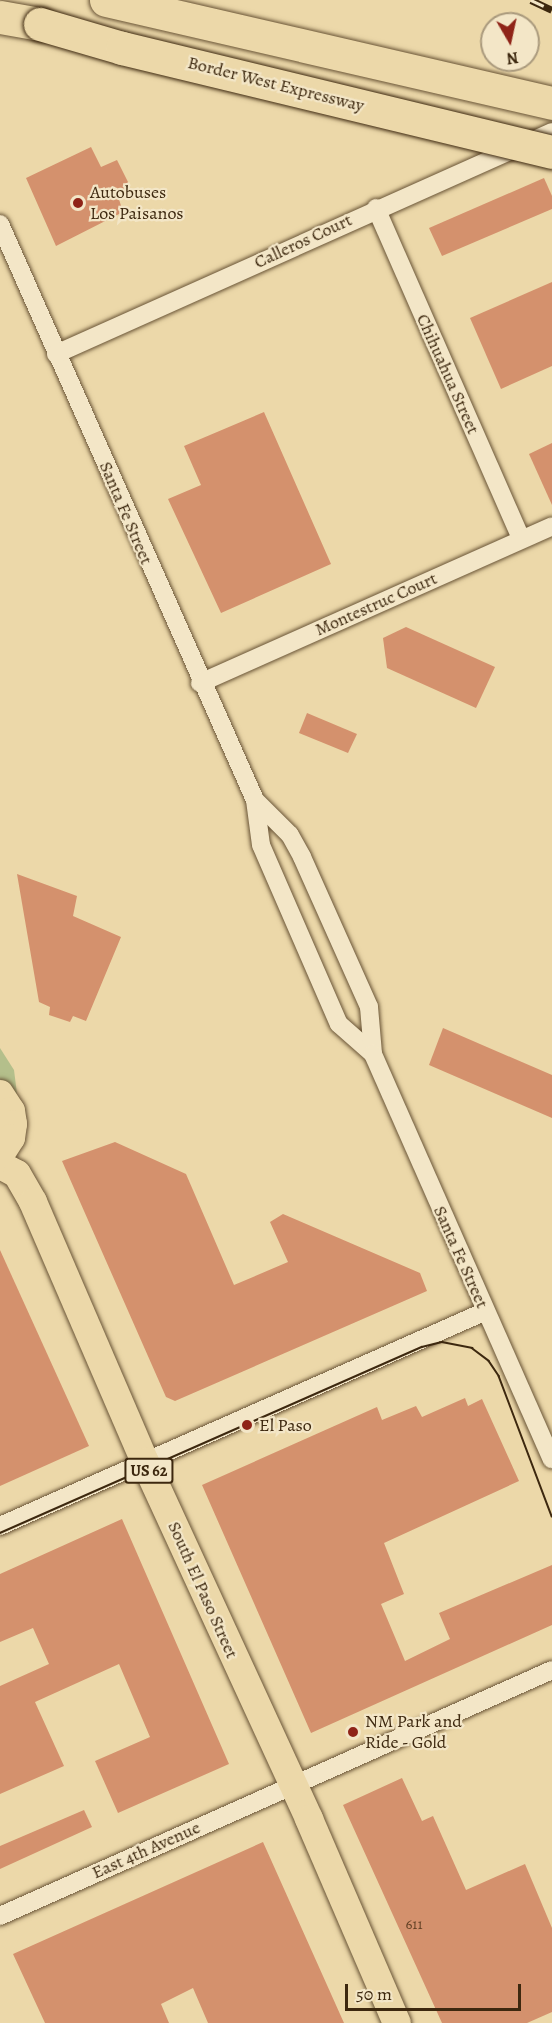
<!DOCTYPE html>
<html>
<head>
<meta charset="utf-8">
<style>
	body { margin:0 }
	#map { position:relative; width:552px; height:2023px; overflow:hidden; background:#ecd8a9; font-family:Alegreya,serif }
	div>[style] { position:absolute }
	.green>* { inset:0; background:#b4bf8b }
	.building>* { inset:0; background:#d4916d }
	.roads { filter:drop-shadow(0 0 2px #695436) drop-shadow(0 0 2px #695436) }
	.minor>* { height:18px; margin:-9px; padding:0 9px; transform-origin:9px; border-radius:9px; background:#f3e6c7 }
	.primary>* { height:28px; margin:-14px; padding:0 14px; transform-origin:14px; border-radius:14px; background:#ecd8a9 }
	.motorway>* { height:33px; margin:-16.5px; padding:0 16.5px; transform-origin:16.5px; border-radius:16.5px; background:#ecd8a9 }
	.tram>* { height:1.5px; margin:-0.75px; padding:0 0.75px; transform-origin:0.75px; border-radius:0.75px; background:#3d280f }
	.rail>* { height:7px; margin-top:-3.5px; transform-origin:0; background:repeating-linear-gradient(90deg,#f3e6c7 0 14px,#3d280f 0 28px); box-sizing:border-box; border-block:2px solid #3d280f }
	.bridges { filter:drop-shadow(0 0 2px #3d280f) drop-shadow(0 0 2px #3d280f) }
	.motorway-bridge>* { height:33px; margin:-16.5px; padding:0 16.5px; transform-origin:16.5px; border-radius:16.5px; background:#ecd8a9 }
	.dots>* { width:16px; height:16px; translate:-50% -50%; box-sizing:border-box; border:3px solid #f3e6c7; border-radius:50% }
	span { translate:-50% -50%; white-space:nowrap; text-align:center; line-height:1.15; -webkit-text-stroke:4.5px #f3e6c7; paint-order:stroke }
	.number-label { font-size:15px; color:#634226 }
	.number-label span { -webkit-text-stroke-width:0 }
	.shield-label span { padding:2px 4px; background:#f3e6c7; border:2px solid; border-radius:4px; -webkit-text-stroke-width:0 }
	.shield-label { font-size:16px; color:#3d280f; font-weight:700 }
	.street-label { font-size:18px; color:#3d280f }
	.poi-label { font-size:18px; color:#3d280f }
	.left { translate:0 -50%; text-align:left }
	.north { position:absolute; left:480px; top:12px; width:60px; height:60px; box-sizing:border-box; background:#f3e6c7; border:2px solid #aa9a7d; border-radius:50%; rotate:171deg; font-size:16px; font-weight:700; line-height:24px; text-align:center; color:#3d280f }
	.north::after { content:''; display:block; margin:auto; width:21px; height:27px; background:#8f2418; clip-path:polygon(50% 0,100% 100%,50% 72%,0 100%) }
	.scale { position:absolute; left:345px; top:1984px; width:176px; height:27px; box-sizing:border-box; border:3px solid #3d280f; border-top:0; padding-left:8px; font-size:18px; line-height:21px; white-space:nowrap; color:#3d280f; -webkit-text-stroke:4px #f3e6c7; paint-order:stroke }
</style>
</head>
<body>
<div id="map">
	<div class="green">
		<div style="clip-path:polygon(0 1048px,14px 1070px,17px 1094px,0 1079px)"></div>
	</div>
	<div class="building">
		<div style="clip-path:polygon(91px 147px,101px 167px,117px 160px,130px 186px,117px 193px,123px 212px,56px 246px,26px 178px)"></div>
		<div style="clip-path:polygon(544px 178px,552px 196px,552px 209px,442px 256px,429px 228px)"></div>
		<div style="clip-path:polygon(552px 282px,552px 366px,501px 389px,470px 318px)"></div>
		<div style="clip-path:polygon(264px 412px,331px 564px,221px 613px,168px 499px,201px 485px,184px 446px)"></div>
		<div style="clip-path:polygon(552px 443px,552px 505px,529px 454px)"></div>
		<div style="clip-path:polygon(406px 627px,495px 667px,476px 708px,387px 668px,383px 638px)"></div>
		<div style="clip-path:polygon(307px 713px,357px 734px,348px 753px,299px 733px)"></div>
		<div style="clip-path:polygon(17px 874px,77px 896px,73px 916px,121px 937px,86px 1021px,73px 1016px,70px 1022px,49px 1015px,50px 1007px,39px 1002px)"></div>
		<div style="clip-path:polygon(443px 1028px,552px 1075px,552px 1118px,429px 1065px)"></div>
		<div style="clip-path:polygon(115px 1142px,186px 1174px,234px 1285px,288px 1262px,270px 1222px,283px 1214px,420px 1273px,427px 1291px,175px 1401px,166px 1397px,62px 1161px)"></div>
		<div style="clip-path:polygon(0 1250px,89px 1446px,0 1486px)"></div>
		<div style="clip-path:polygon(465px 1398px,468px 1406px,482px 1399px,519px 1481px,384px 1543px,404px 1594px,381px 1604px,405px 1661px,450px 1639px,439px 1613px,552px 1565px,552px 1625px,311px 1733px,202px 1485px,377px 1407px,382px 1420px,416px 1406px,422px 1417px)"></div>
		<div style="clip-path:polygon(122px 1519px,229px 1764px,118px 1813px,95px 1761px,150px 1737px,119px 1664px,35px 1702px,64px 1766px,0 1794px,0 1686px,49px 1664px,33px 1628px,0 1642px,0 1574px)"></div>
		<div style="clip-path:polygon(402px 1778px,422px 1821px,433px 1816px,466px 1890px,525px 1864px,552px 1928px,552px 2012px,527px 2023px,442px 2023px,343px 1805px)"></div>
		<div style="clip-path:polygon(84px 1810px,92px 1827px,0 1869px,0 1846px)"></div>
		<div style="clip-path:polygon(263px 1842px,344px 2023px,208px 2023px,193px 1988px,161px 2004px,169px 2023px,45px 2023px,13px 1954px)"></div>
	</div>
	<div class="roads">
		<div class="minor">
			<div style="left:376px;top:208px;width:361px;rotate:66.3deg"></div>
			<div style="left:0;top:224px;width:630px;rotate:66.12deg"></div>
			<div style="left:255px;top:800px;width:45px;rotate:82.4deg"></div>
			<div style="left:261px;top:845px;width:195px;rotate:66.5deg"></div>
			<div style="left:339px;top:1024px;width:45px;rotate:41.4deg"></div>
			<div style="left:56px;top:354px;width:543px;rotate:-24.11deg"></div>
			<div style="left:200px;top:683px;width:385px;rotate:-24deg"></div>
			<div style="left:255px;top:800px;width:49px;rotate:45deg"></div>
			<div style="left:290px;top:835px;width:25px;rotate:61deg"></div>
			<div style="left:302px;top:857px;width:164px;rotate:65.9deg"></div>
			<div style="left:369px;top:1007px;width:47px;rotate:85.1deg"></div>
			<div style="left:373px;top:1054px;width:443px;rotate:66.2deg"></div>
			<div style="left:0;top:1526px;width:531px;rotate:-23.86deg"></div>
			<div style="left:0;top:1916px;width:604px;rotate:-24.02deg"></div>
		</div>
		<div class="primary">
			<div style="left:0;top:1094px;width:20px;rotate:57deg"></div>
			<div style="left:11px;top:1111px;width:13px;rotate:81deg"></div>
			<div style="left:13px;top:1124px;width:14px;rotate:98deg"></div>
			<div style="left:11px;top:1138px;width:20px;rotate:123deg"></div>
			<div style="left:0;top:1165px;width:19px;rotate:28deg"></div>
			<div style="left:17px;top:1174px;width:32px;rotate:60deg"></div>
			<div style="left:33px;top:1202px;width:283px;rotate:66.7deg"></div>
			<div style="left:145px;top:1462px;width:393px;rotate:65.3deg"></div>
			<div style="left:309px;top:1819px;width:222px;rotate:66.7deg"></div>
		</div>
		<div class="motorway">
			<div style="left:106px;top:0;width:458px;rotate:13deg"></div>
			<div style="left:0;top:17px;width:41px;rotate:9.9deg"></div>
		</div>
	</div>
	<div class="tram">
		<div style="left:0;top:1533px;width:461px;rotate:-23.8deg"></div>
		<div style="left:422px;top:1347px;width:21px;rotate:-14deg"></div>
		<div style="left:442px;top:1342px;width:31px;rotate:11deg"></div>
		<div style="left:472px;top:1348px;width:21px;rotate:37deg"></div>
		<div style="left:489px;top:1361px;width:18px;rotate:56deg"></div>
		<div style="left:499px;top:1376px;width:150px;rotate:69.3deg"></div>
	</div>
	<div class="rail">
		<div style="left:531px;top:0;width:23px;rotate:25deg"></div>
	</div>
	<div class="bridges">
		<div class="motorway-bridge">
			<div style="left:40px;top:24px;width:85px;rotate:16.3deg"></div>
			<div style="left:122px;top:48px;width:442px;rotate:13.6deg"></div>
		</div>
	</div>
	<div class="dots">
		<div style="left:78px;top:203px;background:#8f2418"></div>
		<div style="left:247px;top:1425px;background:#8f2418"></div>
		<div style="left:353px;top:1732px;background:#8f2418"></div>
	</div>
	<div class="number-label">
		<span style="left:414px;top:1925px">611</span>
	</div>
	<div class="shield-label">
		<span style="left:149px;top:1471px">US 62</span>
	</div>
	<div class="street-label">
		<span style="left:276px;top:84px;rotate:14deg">Border West Expressway</span>
		<span style="left:303px;top:241px;rotate:-25deg">Calleros Court</span>
		<span style="left:448px;top:374px;rotate:66deg">Chihuahua Street</span>
		<span style="left:126px;top:513px;rotate:67deg">Santa Fe Street</span>
		<span style="left:376px;top:604px;rotate:-24deg">Montestruc Court</span>
		<span style="left:461px;top:1257px;rotate:66deg">Santa Fe Street</span>
		<span style="left:203px;top:1590px;rotate:66deg">South El Paso Street</span>
		<span style="left:146px;top:1850px;rotate:-24deg">East 4th Avenue</span>
	</div>
	<div class="poi-label">
		<span class="left" style="left:90px;top:203px">Autobuses<br>Los Paisanos</span>
		<span class="left" style="left:259px;top:1425px">El Paso</span>
		<span class="left" style="left:365px;top:1732px">NM Park and<br>Ride - Gold</span>
	</div>
	<div class="north">N</div>
	<div class="scale">50 m</div>
</div>
</body>
</html>
